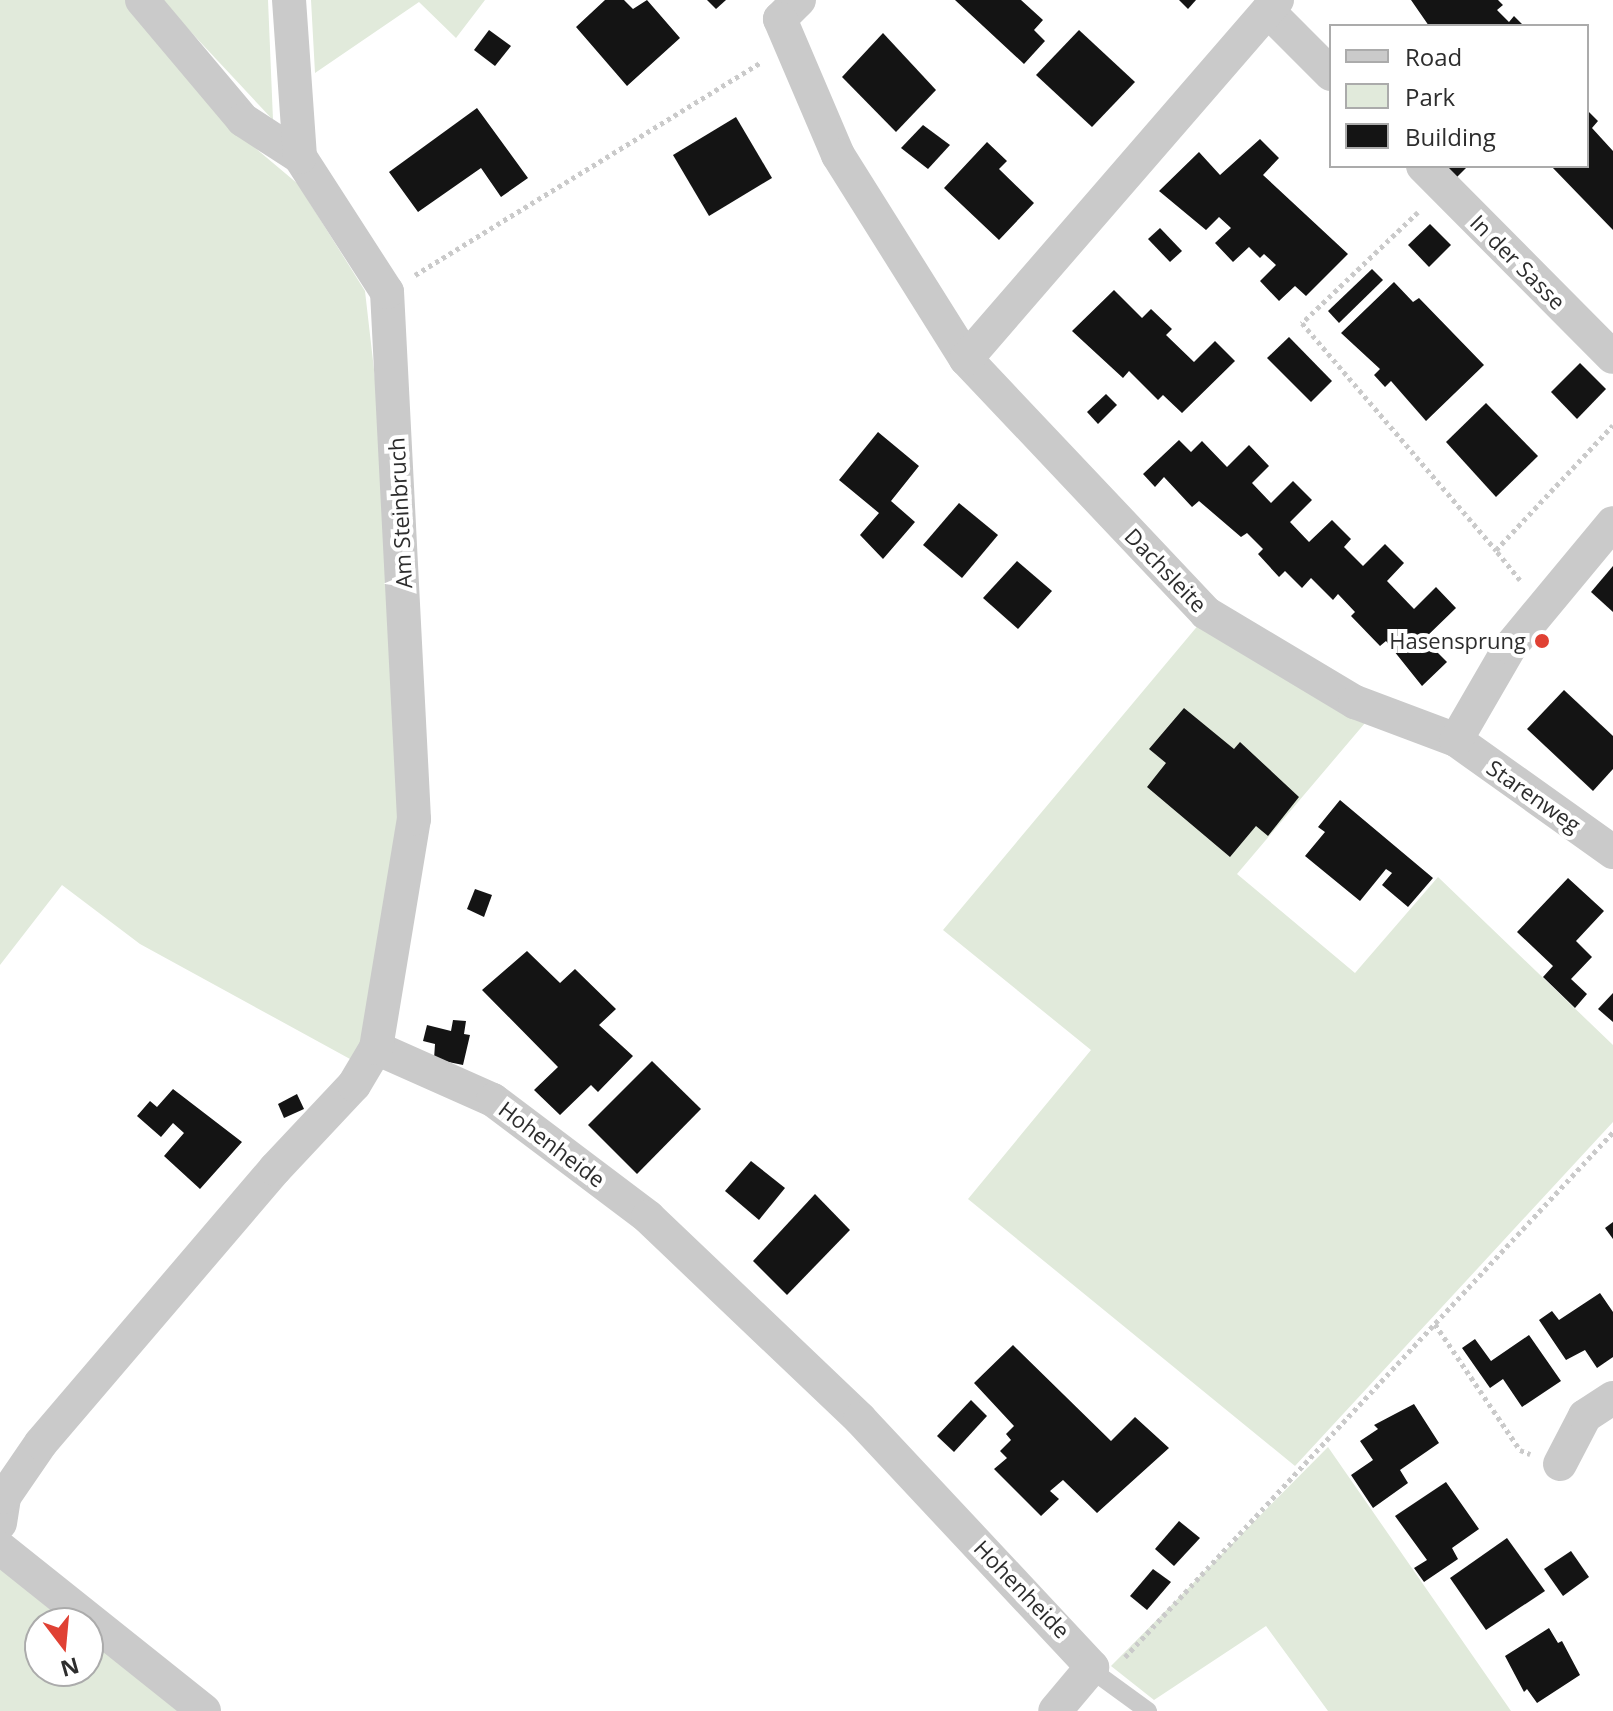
<!DOCTYPE html>
<html>
<head>
<meta charset="utf-8">
<style>
	body { margin:0 }
	#map { position:relative; width:1613px; height:1711px; overflow:hidden; background:#fff; font-family:"Open Sans",sans-serif }
	div>[style] { position:absolute }
	.green>* { inset:0; background:#e1eadb }
	.building>* { inset:0; background:#141414 }
	.path>* { height:5px; margin-top:-2.5px; transform-origin:0; background:repeating-linear-gradient(90deg,#cacaca 0 4px,transparent 0 8px) }
	.lane>* { height:18px; margin:-9px; padding:0 9px; transform-origin:9px; border-radius:9px; background:#cacaca }
	.street>* { height:34px; margin:-17px; padding:0 17px; transform-origin:17px; border-radius:17px; background:#cacaca }
	.dots>* { width:22px; height:22px; translate:-50% -50%; box-sizing:border-box; border:4px solid #fff; border-radius:50% }
	span { translate:-50% -50%; white-space:nowrap; text-align:center; line-height:1.15; -webkit-text-stroke:8px #fff; paint-order:stroke }
	.street-label { font-size:22px; color:#2d2d2d }
	.poi-label { font-size:22px; color:#2d2d2d }
	.right { translate:-100% -50%; text-align:right }
	.legend { position:absolute; left:1329px; top:24px; width:260px; height:144px; box-sizing:border-box; background:#fff; border:2px solid #ababab; margin:0; padding:10px 14px; list-style:none; font-size:24px; color:#2d2d2d }
	.legend li { display:flex; align-items:center; gap:16px; height:40px }
	.legend b { width:40px; border:2px solid #ababab }
	.north { position:absolute; left:24px; top:1607px; width:80px; height:80px; box-sizing:border-box; background:#fff; border:2px solid #ababab; border-radius:50%; rotate:164deg; font-size:22px; font-weight:700; line-height:32px; text-align:center; color:#2d2d2d }
	.north::after { content:''; display:block; margin:auto; width:28px; height:36px; background:#e04134; clip-path:polygon(50% 0,100% 100%,50% 72%,0 100%) }
</style>
</head>
<body>
<div id="map">
	<div class="green">
		<div style="clip-path:polygon(0 0,126px 0,228px 125px,298px 184px,365px 291px,395px 553px,409px 816px,361px 1065px,140px 944px,62px 885px,0 965px)"></div>
		<div style="clip-path:polygon(161px 0,268px 0,273px 120px)"></div>
		<div style="clip-path:polygon(311px 0,485px 0,456px 38px,419px 2px,315px 73px)"></div>
		<div style="clip-path:polygon(1200px 623px,1365px 723px,1237px 874px,1355px 973px,1438px 877px,1613px 1045px,1613px 1122px,1295px 1466px,968px 1199px,1091px 1050px,943px 930px)"></div>
		<div style="clip-path:polygon(1328px 1447px,1511px 1711px,1328px 1711px,1266px 1626px,1154px 1700px,1111px 1666px)"></div>
		<div style="clip-path:polygon(0 1561px,77px 1623px,40px 1623px,40px 1671px,88px 1671px,88px 1632px,186px 1711px,0 1711px)"></div>
	</div>
	<div class="building">
		<div style="clip-path:polygon(605px 0,624px 0,633px 9px,647px 0,680px 38px,627px 86px,576px 27px)"></div>
		<div style="clip-path:polygon(707px 0,726px 0,716px 9px)"></div>
		<div style="clip-path:polygon(955px 0,1021px 0,1043px 20px,1034px 30px,1045px 41px,1024px 64px)"></div>
		<div style="clip-path:polygon(1179px 0,1196px 0,1188px 9px)"></div>
		<div style="clip-path:polygon(1411px 0,1498px 0,1503px 5px,1497px 10px,1509px 22px,1514px 16px,1524px 26px,1429px 26px)"></div>
		<div style="clip-path:polygon(489px 30px,511px 46px,495px 66px,474px 50px)"></div>
		<div style="clip-path:polygon(1079px 30px,1135px 82px,1092px 127px,1036px 75px)"></div>
		<div style="clip-path:polygon(883px 33px,936px 90px,896px 132px,842px 77px)"></div>
		<div style="clip-path:polygon(477px 108px,528px 178px,501px 197px,481px 168px,418px 212px,389px 172px)"></div>
		<div style="clip-path:polygon(1587px 110px,1598px 121px,1592px 128px,1613px 151px,1613px 230px,1551px 166px,1587px 166px)"></div>
		<div style="clip-path:polygon(736px 117px,772px 178px,709px 216px,673px 155px)"></div>
		<div style="clip-path:polygon(923px 125px,950px 145px,928px 169px,901px 148px)"></div>
		<div style="clip-path:polygon(1260px 139px,1279px 158px,1263px 175px,1348px 254px,1306px 296px,1295px 286px,1279px 301px,1260px 281px,1276px 265px,1264px 254px,1260px 258px,1249px 247px,1233px 262px,1215px 243px,1231px 228px,1219px 217px,1206px 230px,1159px 191px,1199px 152px,1220px 175px)"></div>
		<div style="clip-path:polygon(987px 142px,1007px 161px,999px 169px,1034px 203px,999px 240px,944px 188px)"></div>
		<div style="clip-path:polygon(1446px 166px,1468px 166px,1456px 178px)"></div>
		<div style="clip-path:polygon(1430px 224px,1451px 245px,1429px 267px,1408px 245px)"></div>
		<div style="clip-path:polygon(1160px 228px,1182px 251px,1170px 262px,1148px 239px)"></div>
		<div style="clip-path:polygon(1372px 269px,1383px 280px,1339px 323px,1328px 311px)"></div>
		<div style="clip-path:polygon(1394px 282px,1413px 302px,1419px 298px,1484px 365px,1426px 421px,1391px 381px,1385px 387px,1374px 375px,1380px 369px,1341px 333px)"></div>
		<div style="clip-path:polygon(1114px 290px,1142px 318px,1151px 309px,1172px 329px,1166px 335px,1194px 362px,1215px 341px,1235px 361px,1182px 413px,1163px 395px,1158px 400px,1129px 371px,1123px 378px,1072px 331px)"></div>
		<div style="clip-path:polygon(1289px 337px,1332px 381px,1311px 402px,1267px 358px)"></div>
		<div style="clip-path:polygon(1580px 363px,1606px 389px,1577px 419px,1551px 392px)"></div>
		<div style="clip-path:polygon(1106px 394px,1117px 405px,1098px 424px,1087px 412px)"></div>
		<div style="clip-path:polygon(1486px 403px,1538px 456px,1496px 497px,1446px 442px)"></div>
		<div style="clip-path:polygon(878px 432px,919px 466px,891px 501px,915px 522px,883px 559px,860px 535px,879px 513px,839px 480px)"></div>
		<div style="clip-path:polygon(1179px 440px,1191px 452px,1202px 441px,1227px 467px,1249px 445px,1269px 466px,1252px 483px,1271px 503px,1293px 481px,1312px 500px,1290px 522px,1309px 542px,1332px 520px,1351px 539px,1344px 547px,1363px 566px,1385px 544px,1404px 563px,1387px 581px,1414px 609px,1436px 587px,1456px 608px,1424px 639px,1447px 662px,1422px 686px,1386px 641px,1380px 646px,1351px 616px,1355px 612px,1338px 594px,1333px 600px,1311px 578px,1302px 588px,1285px 571px,1279px 577px,1258px 554px,1263px 549px,1247px 533px,1241px 537px,1199px 501px,1192px 507px,1164px 477px,1155px 487px,1143px 474px)"></div>
		<div style="clip-path:polygon(959px 503px,998px 535px,962px 578px,923px 545px)"></div>
		<div style="clip-path:polygon(1017px 561px,1052px 591px,1018px 629px,983px 598px)"></div>
		<div style="clip-path:polygon(1613px 566px,1613px 612px,1591px 592px)"></div>
		<div style="clip-path:polygon(1564px 690px,1613px 736px,1613px 769px,1593px 791px,1527px 729px)"></div>
		<div style="clip-path:polygon(1184px 708px,1234px 749px,1240px 742px,1299px 797px,1268px 836px,1256px 826px,1230px 857px,1147px 787px,1166px 763px,1149px 749px)"></div>
		<div style="clip-path:polygon(1340px 800px,1433px 878px,1408px 907px,1382px 885px,1392px 873px,1386px 869px,1360px 901px,1305px 856px,1325px 832px,1318px 827px)"></div>
		<div style="clip-path:polygon(1568px 878px,1604px 911px,1576px 941px,1592px 957px,1571px 979px,1587px 994px,1575px 1008px,1543px 977px,1553px 966px,1517px 932px)"></div>
		<div style="clip-path:polygon(475px 889px,492px 895px,484px 917px,467px 909px)"></div>
		<div style="clip-path:polygon(527px 951px,560px 983px,575px 969px,616px 1009px,599px 1025px,633px 1056px,598px 1092px,591px 1085px,560px 1115px,534px 1090px,558px 1067px,482px 990px)"></div>
		<div style="clip-path:polygon(1613px 993px,1613px 1022px,1598px 1009px)"></div>
		<div style="clip-path:polygon(453px 1020px,466px 1021px,464px 1034px,470px 1035px,463px 1065px,434px 1059px,435px 1044px,423px 1041px,427px 1025px,451px 1031px)"></div>
		<div style="clip-path:polygon(652px 1061px,701px 1109px,637px 1174px,588px 1125px)"></div>
		<div style="clip-path:polygon(173px 1089px,242px 1142px,200px 1189px,164px 1156px,184px 1133px,173px 1123px,161px 1137px,137px 1116px,150px 1101px,157px 1107px)"></div>
		<div style="clip-path:polygon(297px 1094px,304px 1109px,284px 1118px,278px 1104px)"></div>
		<div style="clip-path:polygon(751px 1161px,785px 1188px,759px 1220px,725px 1191px)"></div>
		<div style="clip-path:polygon(815px 1194px,850px 1230px,787px 1295px,753px 1261px)"></div>
		<div style="clip-path:polygon(1613px 1222px,1613px 1239px,1605px 1228px)"></div>
		<div style="clip-path:polygon(1600px 1293px,1613px 1312px,1613px 1357px,1597px 1368px,1585px 1350px,1566px 1360px,1539px 1320px,1552px 1311px,1559px 1320px)"></div>
		<div style="clip-path:polygon(1529px 1335px,1561px 1381px,1522px 1407px,1503px 1379px,1490px 1388px,1462px 1348px,1475px 1339px,1491px 1361px)"></div>
		<div style="clip-path:polygon(1013px 1345px,1111px 1441px,1135px 1417px,1169px 1448px,1097px 1513px,1063px 1480px,1050px 1491px,1059px 1499px,1041px 1516px,994px 1469px,1007px 1458px,1000px 1451px,1011px 1440px,1006px 1434px,1014px 1426px,974px 1383px)"></div>
		<div style="clip-path:polygon(971px 1400px,987px 1416px,954px 1452px,937px 1436px)"></div>
		<div style="clip-path:polygon(1414px 1404px,1439px 1443px,1400px 1470px,1408px 1483px,1373px 1508px,1351px 1475px,1373px 1460px,1360px 1441px,1378px 1429px,1374px 1425px)"></div>
		<div style="clip-path:polygon(1446px 1482px,1479px 1529px,1452px 1548px,1458px 1559px,1424px 1582px,1414px 1568px,1427px 1560px,1395px 1516px)"></div>
		<div style="clip-path:polygon(1179px 1521px,1200px 1538px,1174px 1566px,1155px 1549px)"></div>
		<div style="clip-path:polygon(1507px 1538px,1545px 1591px,1486px 1630px,1450px 1578px)"></div>
		<div style="clip-path:polygon(1571px 1551px,1589px 1577px,1563px 1596px,1544px 1569px)"></div>
		<div style="clip-path:polygon(1153px 1569px,1171px 1582px,1147px 1610px,1130px 1596px)"></div>
		<div style="clip-path:polygon(1549px 1628px,1558px 1643px,1562px 1641px,1580px 1675px,1537px 1703px,1527px 1689px,1524px 1692px,1505px 1656px)"></div>
	</div>
	<div class="path">
		<div style="left:1418px;top:212px;width:161px;rotate:136.3deg"></div>
		<div style="left:1302px;top:323px;width:299px;rotate:49.5deg"></div>
		<div style="left:415px;top:275px;width:406px;rotate:-31.6deg"></div>
		<div style="left:1520px;top:580px;width:38px;rotate:-129deg"></div>
		<div style="left:1496px;top:550px;width:171px;rotate:-46.9deg"></div>
		<div style="left:1435px;top:1324px;width:152px;rotate:56deg"></div>
		<div style="left:1520px;top:1450px;width:11px;rotate:22deg"></div>
		<div style="left:1125px;top:1657px;width:717px;rotate:-47.09deg"></div>
	</div>
	<div class="lane">
		<div style="left:1093px;top:1671px;width:68px;rotate:36deg"></div>
	</div>
	<div class="street">
		<div style="left:142px;top:0;width:157px;rotate:49.9deg"></div>
		<div style="left:243px;top:120px;width:68px;rotate:33deg"></div>
		<div style="left:799px;top:0;width:27px;rotate:135deg"></div>
		<div style="left:780px;top:19px;width:148px;rotate:66.9deg"></div>
		<div style="left:838px;top:155px;width:241px;rotate:57.9deg"></div>
		<div style="left:966px;top:359px;width:349px;rotate:46.6deg"></div>
		<div style="left:1206px;top:613px;width:174px;rotate:30.9deg"></div>
		<div style="left:1355px;top:702px;width:108px;rotate:20.6deg"></div>
		<div style="left:1456px;top:740px;width:193px;rotate:35.5deg"></div>
		<div style="left:1268px;top:11px;width:89px;rotate:45deg"></div>
		<div style="left:1423px;top:166px;width:269px;rotate:45.2deg"></div>
		<div style="left:966px;top:359px;width:475px;rotate:-49.1deg"></div>
		<div style="left:1456px;top:740px;width:108px;rotate:-59.9deg"></div>
		<div style="left:1510px;top:647px;width:161px;rotate:-50.3deg"></div>
		<div style="left:376px;top:1048px;width:128px;rotate:24deg"></div>
		<div style="left:493px;top:1100px;width:194px;rotate:37deg"></div>
		<div style="left:648px;top:1217px;width:293px;rotate:43.6deg"></div>
		<div style="left:860px;top:1419px;width:340px;rotate:46.9deg"></div>
		<div style="left:1092px;top:1667px;width:57px;rotate:130.1deg"></div>
		<div style="left:1560px;top:1464px;width:54px;rotate:-62.5deg"></div>
		<div style="left:1585px;top:1416px;width:33px;rotate:-33deg"></div>
		<div style="left:0;top:1523px;width:26px;rotate:-81deg"></div>
		<div style="left:4px;top:1497px;width:65px;rotate:-55.6deg"></div>
		<div style="left:41px;top:1443px;width:360px;rotate:-49.5deg"></div>
		<div style="left:275px;top:1169px;width:115px;rotate:-46.8deg"></div>
		<div style="left:354px;top:1085px;width:43px;rotate:-59.3deg"></div>
		<div style="left:376px;top:1048px;width:232px;rotate:-80.6deg"></div>
		<div style="left:414px;top:819px;width:528px;rotate:-92.93deg"></div>
		<div style="left:387px;top:292px;width:161px;rotate:-122.8deg"></div>
		<div style="left:300px;top:157px;width:157px;rotate:-94deg"></div>
		<div style="left:0;top:1548px;width:261px;rotate:38.6deg"></div>
	</div>
	<div class="dots">
		<div style="left:1542px;top:641px;background:#e04134"></div>
	</div>
	<div class="street-label">
		<span style="left:1518px;top:262px;rotate:45deg">In der Sasse</span>
		<span style="left:400px;top:513px;rotate:-93deg">Am Steinbruch</span>
		<span style="left:1166px;top:570px;rotate:46deg">Dachsleite</span>
		<span style="left:1534px;top:796px;rotate:35deg">Starenweg</span>
		<span style="left:552px;top:1144px;rotate:37deg">Hohenheide</span>
		<span style="left:1022px;top:1589px;rotate:46deg">Hohenheide</span>
	</div>
	<div class="poi-label">
		<span class="right" style="left:1526px;top:641px">Hasensprung</span>
	</div>
	<ul class="legend">
	<li><b style="height:10px;background:#cacaca"></b>Road</li>
	<li><b style="height:22px;background:#e1eadb"></b>Park</li>
	<li><b style="height:22px;background:#141414"></b>Building</li>
	</ul>
	<div class="north">N</div>
</div>
</body>
</html>
